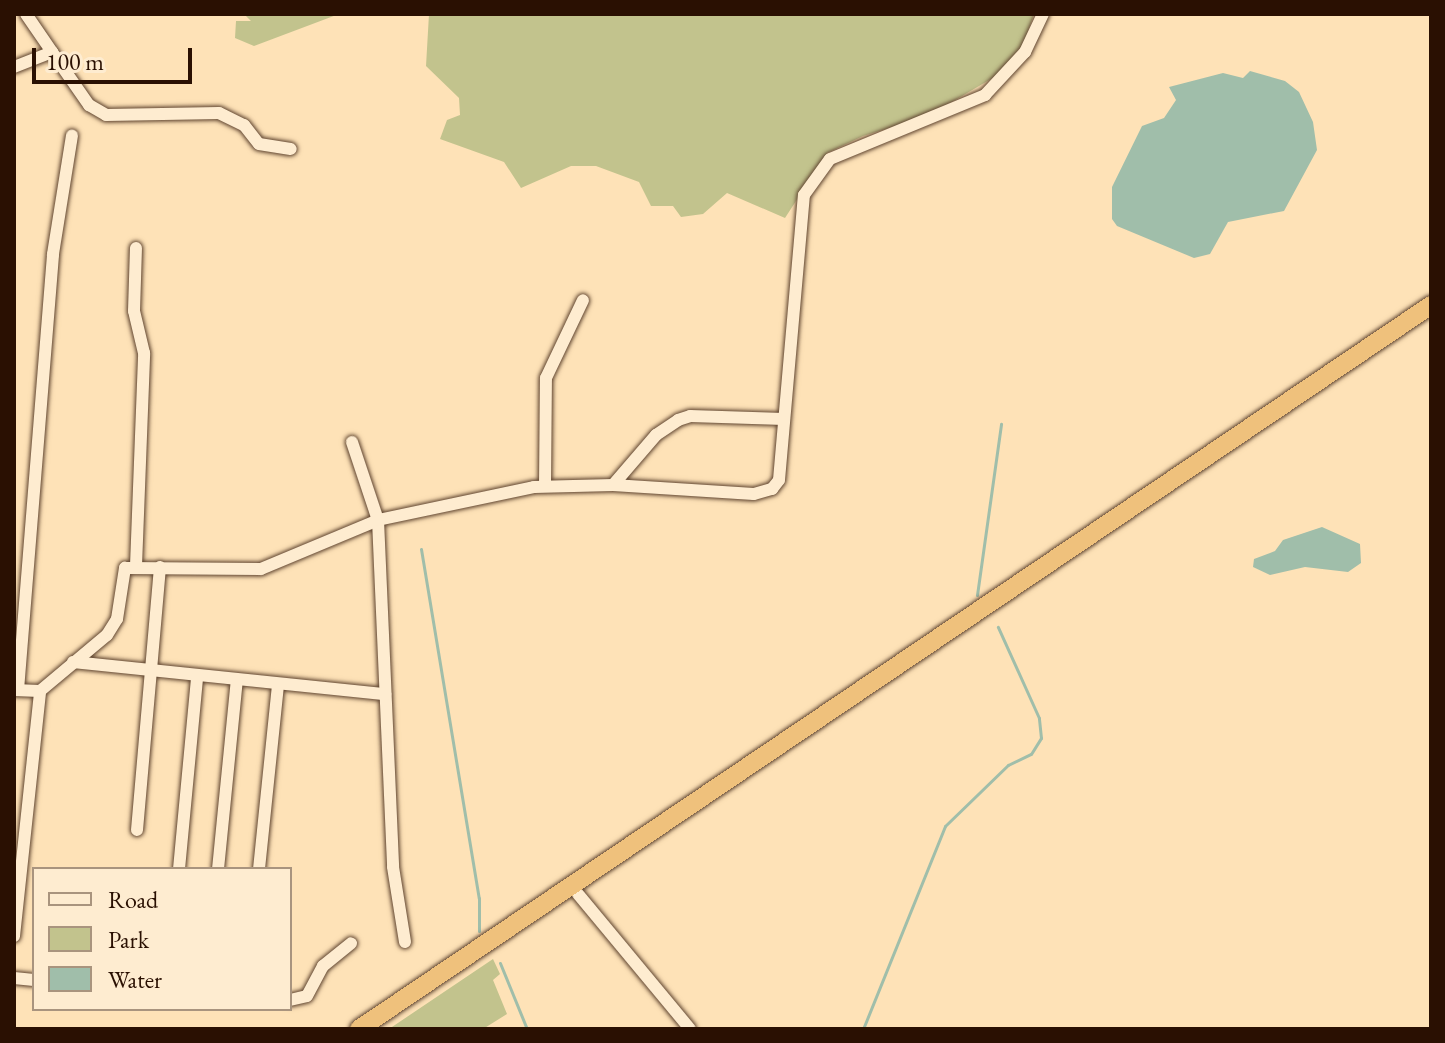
<!DOCTYPE html>
<html>
<head>
<meta charset="utf-8">
<style>
	body { margin:0 }
	#map { position:relative; width:1445px; height:1043px; overflow:hidden; background:#fee2b7; font-family:"EB Garamond",serif }
	div>[style] { position:absolute }
	.green>* { inset:0; background:#c2c38d }
	.water>* { inset:0; background:#a0beaa }
	.stream>* { height:3px; margin:-1.5px; padding:0 1.5px; transform-origin:1.5px; border-radius:1.5px; background:#a0beaa }
	.roads { filter:drop-shadow(0 0 2px #5f442f) drop-shadow(0 0 2px #5f442f) }
	.minor>* { height:12px; margin:-6px; padding:0 6px; transform-origin:6px; border-radius:6px; background:#feecd0 }
	.highway>* { height:18px; margin:-9px; padding:0 9px; transform-origin:9px; border-radius:9px; background:#efc17c }
	span { translate:-50% -50%; white-space:nowrap; text-align:center; line-height:1.15; -webkit-text-stroke:6px #feecd0; paint-order:stroke }
	.frame { position:absolute; inset:0; border:16px solid #2a1002; pointer-events:none }
	.legend { position:absolute; left:32px; top:867px; width:260px; height:144px; box-sizing:border-box; background:#feecd0; border:2px solid #a9947e; margin:0; padding:10px 14px; list-style:none; font-size:24px; color:#2a1002 }
	.legend li { display:flex; align-items:center; gap:16px; height:40px }
	.legend b { width:40px; border:2px solid #a9947e }
	.scale { position:absolute; left:32px; top:48px; width:160px; height:36px; box-sizing:border-box; border:4px solid #2a1002; border-top:0; padding-left:10px; font-size:24px; line-height:28px; white-space:nowrap; color:#2a1002; -webkit-text-stroke:6px #feecd0; paint-order:stroke }
</style>
</head>
<body>
<div id="map">
	<div class="green">
		<div style="clip-path:polygon(244px 14px,339px 14px,254px 46px,235px 38px,236px 21px,251px 21px)"></div>
		<div style="clip-path:polygon(429px 14px,1034px 14px,1024px 43px,996px 76px,928px 116px,863px 136px,827px 153px,785px 218px,727px 193px,703px 214px,681px 217px,673px 206px,651px 206px,639px 182px,596px 166px,571px 166px,521px 188px,504px 162px,440px 139px,447px 120px,460px 115px,459px 98px,426px 66px)"></div>
		<div style="clip-path:polygon(493px 959px,500px 974px,493px 980px,507px 1014px,483px 1029px,389px 1029px)"></div>
	</div>
	<div class="water">
		<div style="clip-path:polygon(1250px 71px,1285px 81px,1299px 92px,1313px 122px,1317px 150px,1284px 211px,1228px 222px,1210px 254px,1194px 258px,1117px 226px,1112px 219px,1112px 187px,1142px 126px,1164px 118px,1176px 100px,1169px 87px,1223px 73px,1243px 78px)"></div>
		<div style="clip-path:polygon(1322px 527px,1360px 544px,1361px 563px,1348px 572px,1305px 567px,1270px 575px,1253px 567px,1254px 559px,1275px 551px,1283px 540px)"></div>
	</div>
	<div class="stream">
		<div style="left:421px;top:549px;width:354px;rotate:80.6deg"></div>
		<div style="left:479px;top:898px;width:33px;rotate:90deg"></div>
		<div style="left:977px;top:595px;width:173px;rotate:-82deg"></div>
		<div style="left:500px;top:963px;width:71px;rotate:67.8deg"></div>
		<div style="left:863px;top:1029px;width:219px;rotate:-68deg"></div>
		<div style="left:945px;top:826px;width:88px;rotate:-44.1deg"></div>
		<div style="left:1008px;top:765px;width:25px;rotate:-26deg"></div>
		<div style="left:1031px;top:754px;width:19px;rotate:-58deg"></div>
		<div style="left:1041px;top:738px;width:20px;rotate:-96deg"></div>
		<div style="left:1039px;top:718px;width:100px;rotate:-114.3deg"></div>
	</div>
	<div class="roads">
		<div class="minor">
			<div style="left:26px;top:14px;width:46px;rotate:55.6deg"></div>
			<div style="left:14px;top:67px;width:41px;rotate:-21.5deg"></div>
			<div style="left:52px;top:52px;width:65px;rotate:55.1deg"></div>
			<div style="left:89px;top:105px;width:20px;rotate:30deg"></div>
			<div style="left:106px;top:115px;width:113px;rotate:-1deg"></div>
			<div style="left:219px;top:113px;width:28px;rotate:26deg"></div>
			<div style="left:244px;top:125px;width:24px;rotate:52deg"></div>
			<div style="left:259px;top:144px;width:32px;rotate:9deg"></div>
			<div style="left:352px;top:442px;width:82px;rotate:71.6deg"></div>
			<div style="left:378px;top:520px;width:347px;rotate:87.5deg"></div>
			<div style="left:393px;top:867px;width:76px;rotate:80.9deg"></div>
			<div style="left:613px;top:485px;width:66px;rotate:-49.3deg"></div>
			<div style="left:656px;top:435px;width:27px;rotate:-34deg"></div>
			<div style="left:678px;top:420px;width:13px;rotate:-18deg"></div>
			<div style="left:690px;top:416px;width:94px;rotate:1.8deg"></div>
			<div style="left:545px;top:486px;width:108px;rotate:-89.5deg"></div>
			<div style="left:546px;top:378px;width:86px;rotate:-64.6deg"></div>
			<div style="left:136px;top:566px;width:213px;rotate:-87.8deg"></div>
			<div style="left:144px;top:353px;width:43px;rotate:-103.4deg"></div>
			<div style="left:134px;top:311px;width:63px;rotate:-88.2deg"></div>
			<div style="left:73px;top:662px;width:314px;rotate:5.9deg"></div>
			<div style="left:14px;top:690px;width:26px;rotate:2deg"></div>
			<div style="left:40px;top:691px;width:87px;rotate:-39.9deg"></div>
			<div style="left:107px;top:635px;width:19px;rotate:-58deg"></div>
			<div style="left:117px;top:619px;width:52px;rotate:-81.1deg"></div>
			<div style="left:125px;top:568px;width:136px;rotate:0.4deg"></div>
			<div style="left:261px;top:569px;width:127px;rotate:-22.7deg"></div>
			<div style="left:378px;top:520px;width:159px;rotate:-11.9deg"></div>
			<div style="left:534px;top:487px;width:79px;rotate:-1.5deg"></div>
			<div style="left:613px;top:485px;width:141px;rotate:3.7deg"></div>
			<div style="left:754px;top:494px;width:19px;rotate:-16deg"></div>
			<div style="left:772px;top:489px;width:11px;rotate:-52deg"></div>
			<div style="left:779px;top:480px;width:286px;rotate:-85deg"></div>
			<div style="left:804px;top:195px;width:44px;rotate:-54.2deg"></div>
			<div style="left:830px;top:159px;width:168px;rotate:-22.4deg"></div>
			<div style="left:985px;top:95px;width:59px;rotate:-47.1deg"></div>
			<div style="left:1025px;top:52px;width:42px;rotate:-64.7deg"></div>
			<div style="left:18px;top:690px;width:437px;rotate:-85.4deg"></div>
			<div style="left:53px;top:254px;width:120px;rotate:-80.9deg"></div>
			<div style="left:137px;top:830px;width:264px;rotate:-85deg"></div>
			<div style="left:179px;top:869px;width:193px;rotate:-84.6deg"></div>
			<div style="left:218px;top:869px;width:190px;rotate:-84.3deg"></div>
			<div style="left:259px;top:869px;width:185px;rotate:-84.1deg"></div>
			<div style="left:578px;top:894px;width:175px;rotate:50.3deg"></div>
			<div style="left:14px;top:936px;width:246px;rotate:-83.9deg"></div>
			<div style="left:14px;top:978px;width:20px;rotate:6deg"></div>
			<div style="left:290px;top:1000px;width:17px;rotate:-13deg"></div>
			<div style="left:307px;top:996px;width:34px;rotate:-62deg"></div>
			<div style="left:323px;top:966px;width:36px;rotate:-39deg"></div>
		</div>
		<div class="highway">
			<div style="left:359px;top:1029px;width:1294px;rotate:-34.03deg"></div>
		</div>
	</div>
	<div class="frame"></div>
	<ul class="legend">
	<li><b style="height:10px;background:#feecd0"></b>Road</li>
	<li><b style="height:22px;background:#c2c38d"></b>Park</li>
	<li><b style="height:22px;background:#a0beaa"></b>Water</li>
	</ul>
	<div class="scale">100 m</div>
</div>
</body>
</html>
